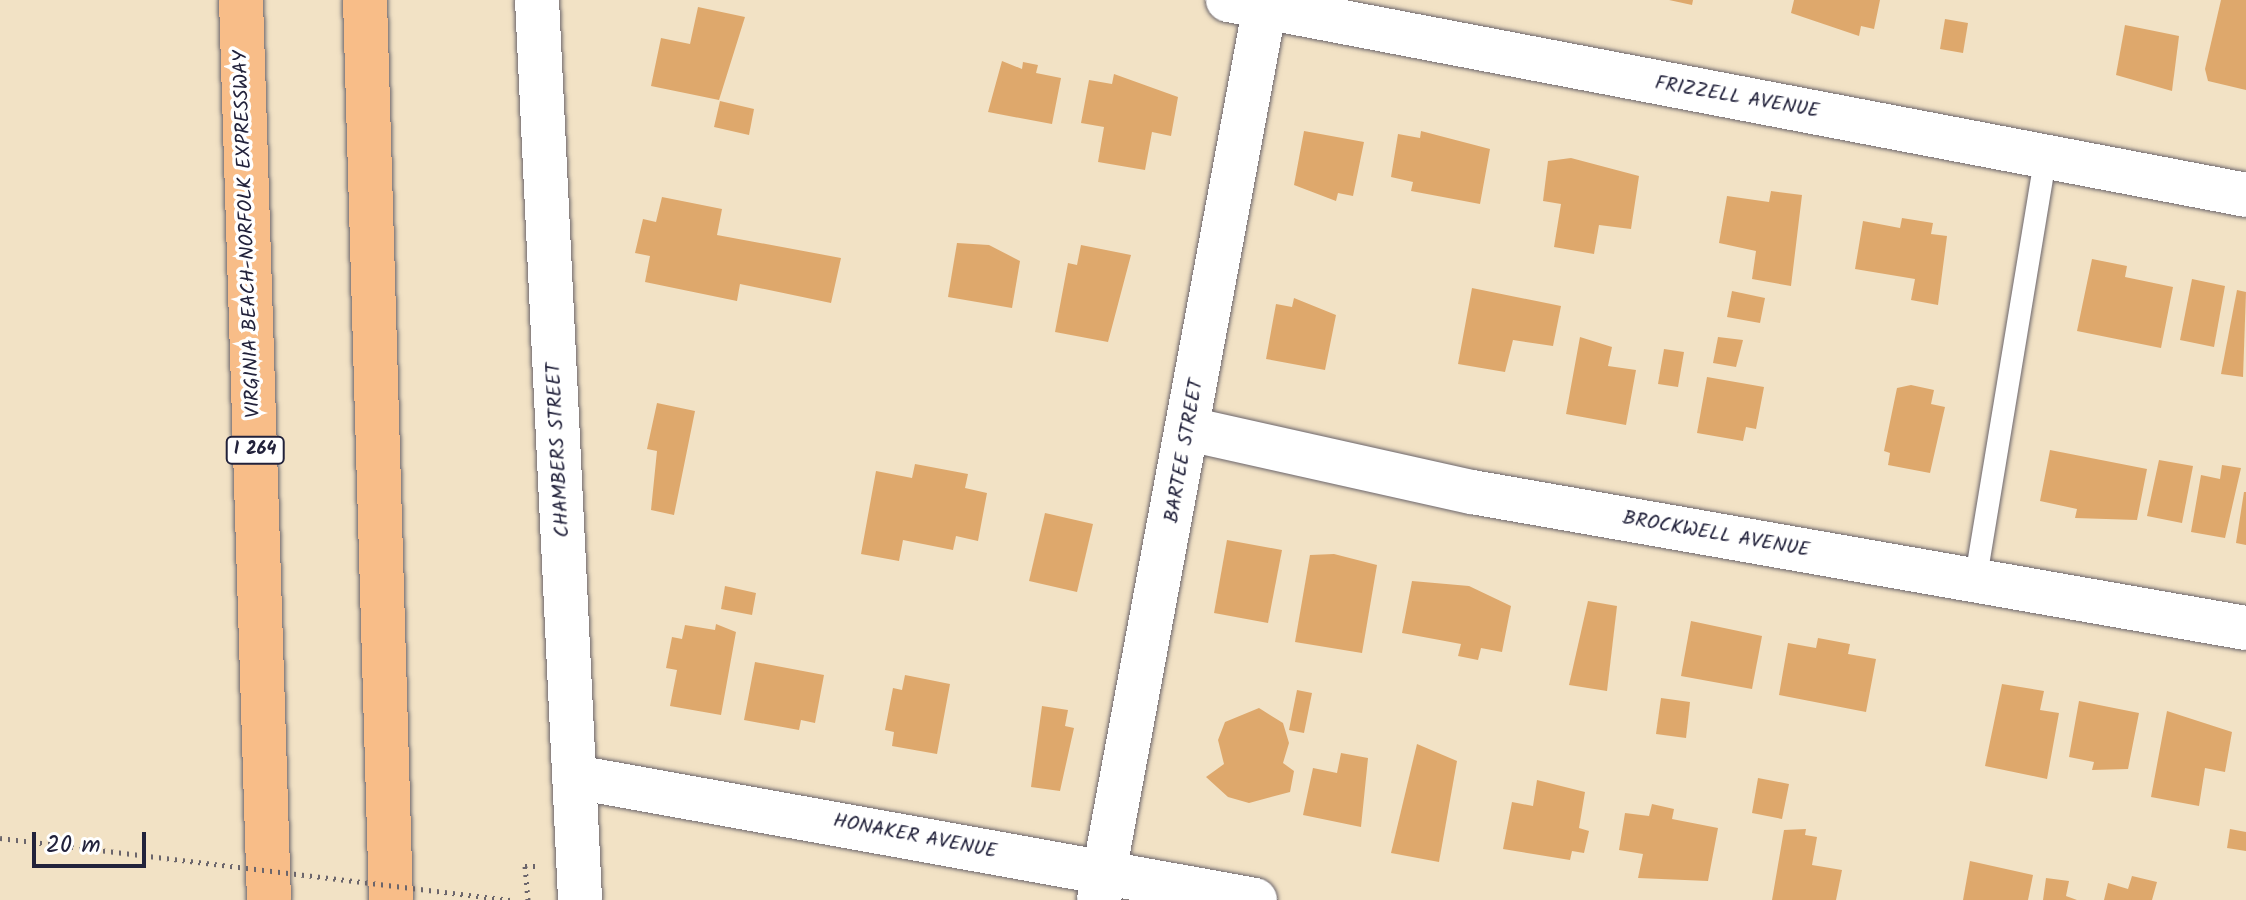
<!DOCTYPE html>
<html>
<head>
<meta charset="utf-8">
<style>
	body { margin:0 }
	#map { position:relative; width:2246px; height:900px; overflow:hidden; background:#f2e2c5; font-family:Kalam,sans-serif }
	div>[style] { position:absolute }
	.building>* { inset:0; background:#dea86c }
	.path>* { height:5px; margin-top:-2.5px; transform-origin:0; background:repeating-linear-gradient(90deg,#6b656b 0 2px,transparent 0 8px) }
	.roads { filter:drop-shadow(0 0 2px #6b656b) drop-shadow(0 0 2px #6b656b) }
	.lane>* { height:22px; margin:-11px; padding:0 11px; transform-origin:11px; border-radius:11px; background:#fff }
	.street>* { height:44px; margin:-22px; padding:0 22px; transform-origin:22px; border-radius:22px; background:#fff }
	.highway>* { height:44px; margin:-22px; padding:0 22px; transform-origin:22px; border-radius:22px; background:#f8bd88 }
	.path-bridge>* { height:5px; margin-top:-2.5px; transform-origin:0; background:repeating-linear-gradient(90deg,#6b656b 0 2px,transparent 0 8px) }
	span { translate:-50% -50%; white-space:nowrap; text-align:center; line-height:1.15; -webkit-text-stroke:7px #fff; paint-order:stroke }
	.shield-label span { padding:2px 6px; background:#fff; border:2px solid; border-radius:6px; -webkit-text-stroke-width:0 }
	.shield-label { font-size:18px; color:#22223b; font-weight:700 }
	.street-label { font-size:20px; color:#22223b }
	.scale { position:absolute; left:32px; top:832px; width:114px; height:36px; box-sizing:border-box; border:4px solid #22223b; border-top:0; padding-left:10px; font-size:24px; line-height:28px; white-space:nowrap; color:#22223b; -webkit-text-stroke:6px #fff; paint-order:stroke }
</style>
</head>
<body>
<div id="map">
	<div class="building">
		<div style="clip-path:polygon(1669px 0,1693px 0,1692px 5px)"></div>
		<div style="clip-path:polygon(1794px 0,1880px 0,1874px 29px,1861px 26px,1859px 36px,1791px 13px)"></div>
		<div style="clip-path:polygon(2221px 0,2246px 0,2246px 90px,2208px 81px,2205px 69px)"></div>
		<div style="clip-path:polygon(698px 7px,745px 17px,719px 100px,651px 86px,661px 38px,690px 44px)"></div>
		<div style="clip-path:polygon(1945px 19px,1968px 23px,1963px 53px,1940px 49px)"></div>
		<div style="clip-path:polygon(2125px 25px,2179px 36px,2172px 91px,2116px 75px)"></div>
		<div style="clip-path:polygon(1002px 61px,1022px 69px,1023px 62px,1038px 65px,1036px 73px,1061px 78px,1052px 124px,988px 112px)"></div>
		<div style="clip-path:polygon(1114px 74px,1178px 97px,1171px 136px,1152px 132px,1145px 170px,1098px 162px,1104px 127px,1081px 123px,1089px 80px,1112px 84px)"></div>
		<div style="clip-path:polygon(720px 101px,754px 109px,749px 135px,714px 127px)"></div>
		<div style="clip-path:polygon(1304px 131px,1364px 142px,1353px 196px,1338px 193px,1336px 201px,1294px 185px)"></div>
		<div style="clip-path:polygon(1421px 131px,1490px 149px,1480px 204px,1411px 191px,1413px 182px,1391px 177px,1398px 134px,1420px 138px)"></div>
		<div style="clip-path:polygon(1571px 158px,1639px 176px,1631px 229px,1599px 225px,1594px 254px,1554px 247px,1561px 204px,1543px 201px,1548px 161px)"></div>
		<div style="clip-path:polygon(1771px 191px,1802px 195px,1791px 286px,1752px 279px,1756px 251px,1719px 243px,1727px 196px,1769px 202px)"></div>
		<div style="clip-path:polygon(662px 197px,722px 209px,717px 235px,841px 258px,831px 303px,740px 284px,737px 301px,645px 282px,650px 256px,635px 253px,643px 219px,656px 222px)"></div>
		<div style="clip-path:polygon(1902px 218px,1933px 223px,1931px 234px,1947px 236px,1938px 305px,1911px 300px,1915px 279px,1855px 269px,1863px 221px,1900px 228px)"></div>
		<div style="clip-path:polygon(957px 243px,989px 245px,1020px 261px,1012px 308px,948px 297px)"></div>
		<div style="clip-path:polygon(1081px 245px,1131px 255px,1108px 342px,1055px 332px,1068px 263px,1077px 265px)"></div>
		<div style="clip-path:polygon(2092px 259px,2127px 266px,2125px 277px,2173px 287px,2161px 348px,2077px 331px)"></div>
		<div style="clip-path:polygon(2192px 279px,2225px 286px,2214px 347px,2180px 340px)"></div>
		<div style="clip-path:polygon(1472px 288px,1561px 306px,1553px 346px,1513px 340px,1505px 372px,1458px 364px)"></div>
		<div style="clip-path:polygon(2237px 290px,2246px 292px,2243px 377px,2221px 374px)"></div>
		<div style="clip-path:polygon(1732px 291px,1765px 298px,1760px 323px,1727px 317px)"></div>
		<div style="clip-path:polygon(1294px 298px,1336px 315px,1325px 370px,1266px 359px,1276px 304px,1292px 307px)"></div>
		<div style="clip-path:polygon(1580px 337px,1612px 347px,1608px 366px,1636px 370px,1626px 425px,1566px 414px)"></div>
		<div style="clip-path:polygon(1718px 337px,1743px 340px,1736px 367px,1713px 363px)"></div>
		<div style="clip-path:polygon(1664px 349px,1684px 352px,1678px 387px,1658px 384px)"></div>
		<div style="clip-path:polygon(1707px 377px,1764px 387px,1756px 429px,1746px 427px,1743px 441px,1697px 433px)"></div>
		<div style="clip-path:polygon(1911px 385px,1934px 390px,1931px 404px,1945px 407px,1930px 473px,1888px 465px,1890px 453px,1884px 451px,1897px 388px)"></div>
		<div style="clip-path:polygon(657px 403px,695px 411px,674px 515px,651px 510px,657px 451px,647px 449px)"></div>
		<div style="clip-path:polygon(2050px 450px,2147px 469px,2137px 520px,2075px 518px,2077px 509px,2040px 501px)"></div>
		<div style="clip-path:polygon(2159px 460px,2193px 466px,2182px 523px,2147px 516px)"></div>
		<div style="clip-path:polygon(915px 464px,968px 474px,965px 488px,987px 493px,978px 541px,956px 536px,953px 550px,903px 540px,899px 561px,861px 554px,876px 471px,912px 478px)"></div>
		<div style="clip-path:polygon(2222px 465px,2241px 468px,2225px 538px,2191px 532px,2201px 475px,2220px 479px)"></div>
		<div style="clip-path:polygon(2244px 492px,2246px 492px,2246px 545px,2236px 543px)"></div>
		<div style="clip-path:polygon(1045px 513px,1093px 524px,1077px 592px,1029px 581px)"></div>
		<div style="clip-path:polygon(1227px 540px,1282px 550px,1268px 623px,1214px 613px)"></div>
		<div style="clip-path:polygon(1334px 554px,1377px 565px,1362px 653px,1295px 642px,1310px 555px)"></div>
		<div style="clip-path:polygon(1412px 581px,1469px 586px,1511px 606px,1502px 652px,1481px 648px,1478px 660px,1458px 656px,1461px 644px,1402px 633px)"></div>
		<div style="clip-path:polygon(725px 586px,756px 593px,752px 615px,721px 609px)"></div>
		<div style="clip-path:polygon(1588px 601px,1617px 606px,1607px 691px,1569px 685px)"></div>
		<div style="clip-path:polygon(1691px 621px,1762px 636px,1752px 689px,1681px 676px)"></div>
		<div style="clip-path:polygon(716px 624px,736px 632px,721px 715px,670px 706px,677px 670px,666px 668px,672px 637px,682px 639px,685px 625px,715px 630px)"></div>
		<div style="clip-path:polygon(1818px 638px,1850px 644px,1848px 654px,1876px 659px,1866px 712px,1779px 695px,1788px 643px,1816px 648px)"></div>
		<div style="clip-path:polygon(755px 662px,824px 675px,815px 723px,801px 720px,799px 730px,744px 720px)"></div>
		<div style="clip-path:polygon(905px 675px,950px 684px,937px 754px,892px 746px,894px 732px,885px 730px,893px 688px,902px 690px)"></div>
		<div style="clip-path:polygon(2002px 684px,2044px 691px,2040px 710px,2059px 713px,2047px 779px,1985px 766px)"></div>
		<div style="clip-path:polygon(1297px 690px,1312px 693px,1304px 733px,1289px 730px)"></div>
		<div style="clip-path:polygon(1661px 698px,1690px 702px,1686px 738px,1656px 734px)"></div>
		<div style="clip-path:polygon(2079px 701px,2139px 713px,2128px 769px,2092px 770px,2094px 762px,2069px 757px)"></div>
		<div style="clip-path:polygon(1042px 706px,1068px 710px,1065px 726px,1074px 728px,1060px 791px,1031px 787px)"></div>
		<div style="clip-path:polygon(1259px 708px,1283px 723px,1289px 743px,1283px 763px,1294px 771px,1290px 792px,1249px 803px,1228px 797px,1206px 777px,1224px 764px,1218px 740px,1225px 722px)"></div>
		<div style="clip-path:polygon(2167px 711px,2232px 732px,2225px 772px,2205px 768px,2199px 806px,2151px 797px)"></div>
		<div style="clip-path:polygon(1417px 744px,1457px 761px,1439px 862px,1391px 853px)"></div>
		<div style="clip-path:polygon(1341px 753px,1368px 758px,1361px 827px,1303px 815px,1313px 768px,1337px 773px)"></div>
		<div style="clip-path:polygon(1758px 778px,1789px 784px,1782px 819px,1752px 813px)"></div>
		<div style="clip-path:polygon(1537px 780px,1585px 792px,1579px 828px,1589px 831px,1584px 853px,1572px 851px,1570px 860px,1503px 849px,1512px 802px,1533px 806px)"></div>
		<div style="clip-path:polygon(1652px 804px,1674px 809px,1672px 819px,1718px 828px,1708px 881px,1638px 878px,1643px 854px,1619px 850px,1625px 813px,1649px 816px)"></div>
		<div style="clip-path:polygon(1806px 829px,1805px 835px,1817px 837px,1812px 865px,1842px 870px,1836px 900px,1772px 900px,1784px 830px)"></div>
		<div style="clip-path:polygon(2230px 829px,2246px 832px,2246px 851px,2227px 848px)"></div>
		<div style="clip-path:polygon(1970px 861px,2033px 875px,2028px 900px,1963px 900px)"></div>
		<div style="clip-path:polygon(2132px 876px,2157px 882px,2152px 900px,2104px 900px,2108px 883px,2128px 889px)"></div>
		<div style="clip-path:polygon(2046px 878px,2069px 881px,2066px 896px,2077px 900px,2043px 900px)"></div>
	</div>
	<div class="path">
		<div style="left:528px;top:900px;width:34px;rotate:-95deg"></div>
		<div style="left:525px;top:866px;width:13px"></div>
	</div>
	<div class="roads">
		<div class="lane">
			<div style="left:1976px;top:577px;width:427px;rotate:-80.6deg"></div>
		</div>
		<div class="street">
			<div style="left:537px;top:0;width:901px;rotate:87.26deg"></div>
			<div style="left:1228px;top:0;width:1037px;rotate:10.84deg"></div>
			<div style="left:1189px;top:429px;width:290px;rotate:12.6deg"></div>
			<div style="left:1472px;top:492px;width:786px;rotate:9.97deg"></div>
			<div style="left:575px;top:777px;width:691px;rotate:10.25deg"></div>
			<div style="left:1099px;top:900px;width:915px;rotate:-79.49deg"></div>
		</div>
		<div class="highway">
			<div style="left:241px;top:0;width:900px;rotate:88.22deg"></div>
			<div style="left:365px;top:0;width:900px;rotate:88.35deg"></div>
		</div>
	</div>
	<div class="path-bridge">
		<div style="left:0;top:838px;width:514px;rotate:6.93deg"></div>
	</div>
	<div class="shield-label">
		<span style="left:255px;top:450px">I 264</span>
	</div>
	<div class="street-label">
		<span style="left:1737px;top:98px;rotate:10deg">FRIZZELL AVENUE</span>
		<span style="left:248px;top:234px;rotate:-92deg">VIRGINIA BEACH-NORFOLK EXPRESSWAY</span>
		<span style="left:559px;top:450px;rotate:-93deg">CHAMBERS STREET</span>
		<span style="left:1185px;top:451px;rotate:-80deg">BARTEE STREET</span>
		<span style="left:1716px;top:535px;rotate:10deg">BROCKWELL AVENUE</span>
		<span style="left:915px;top:837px;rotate:11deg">HONAKER AVENUE</span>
	</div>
	<div class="scale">20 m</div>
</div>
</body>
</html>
